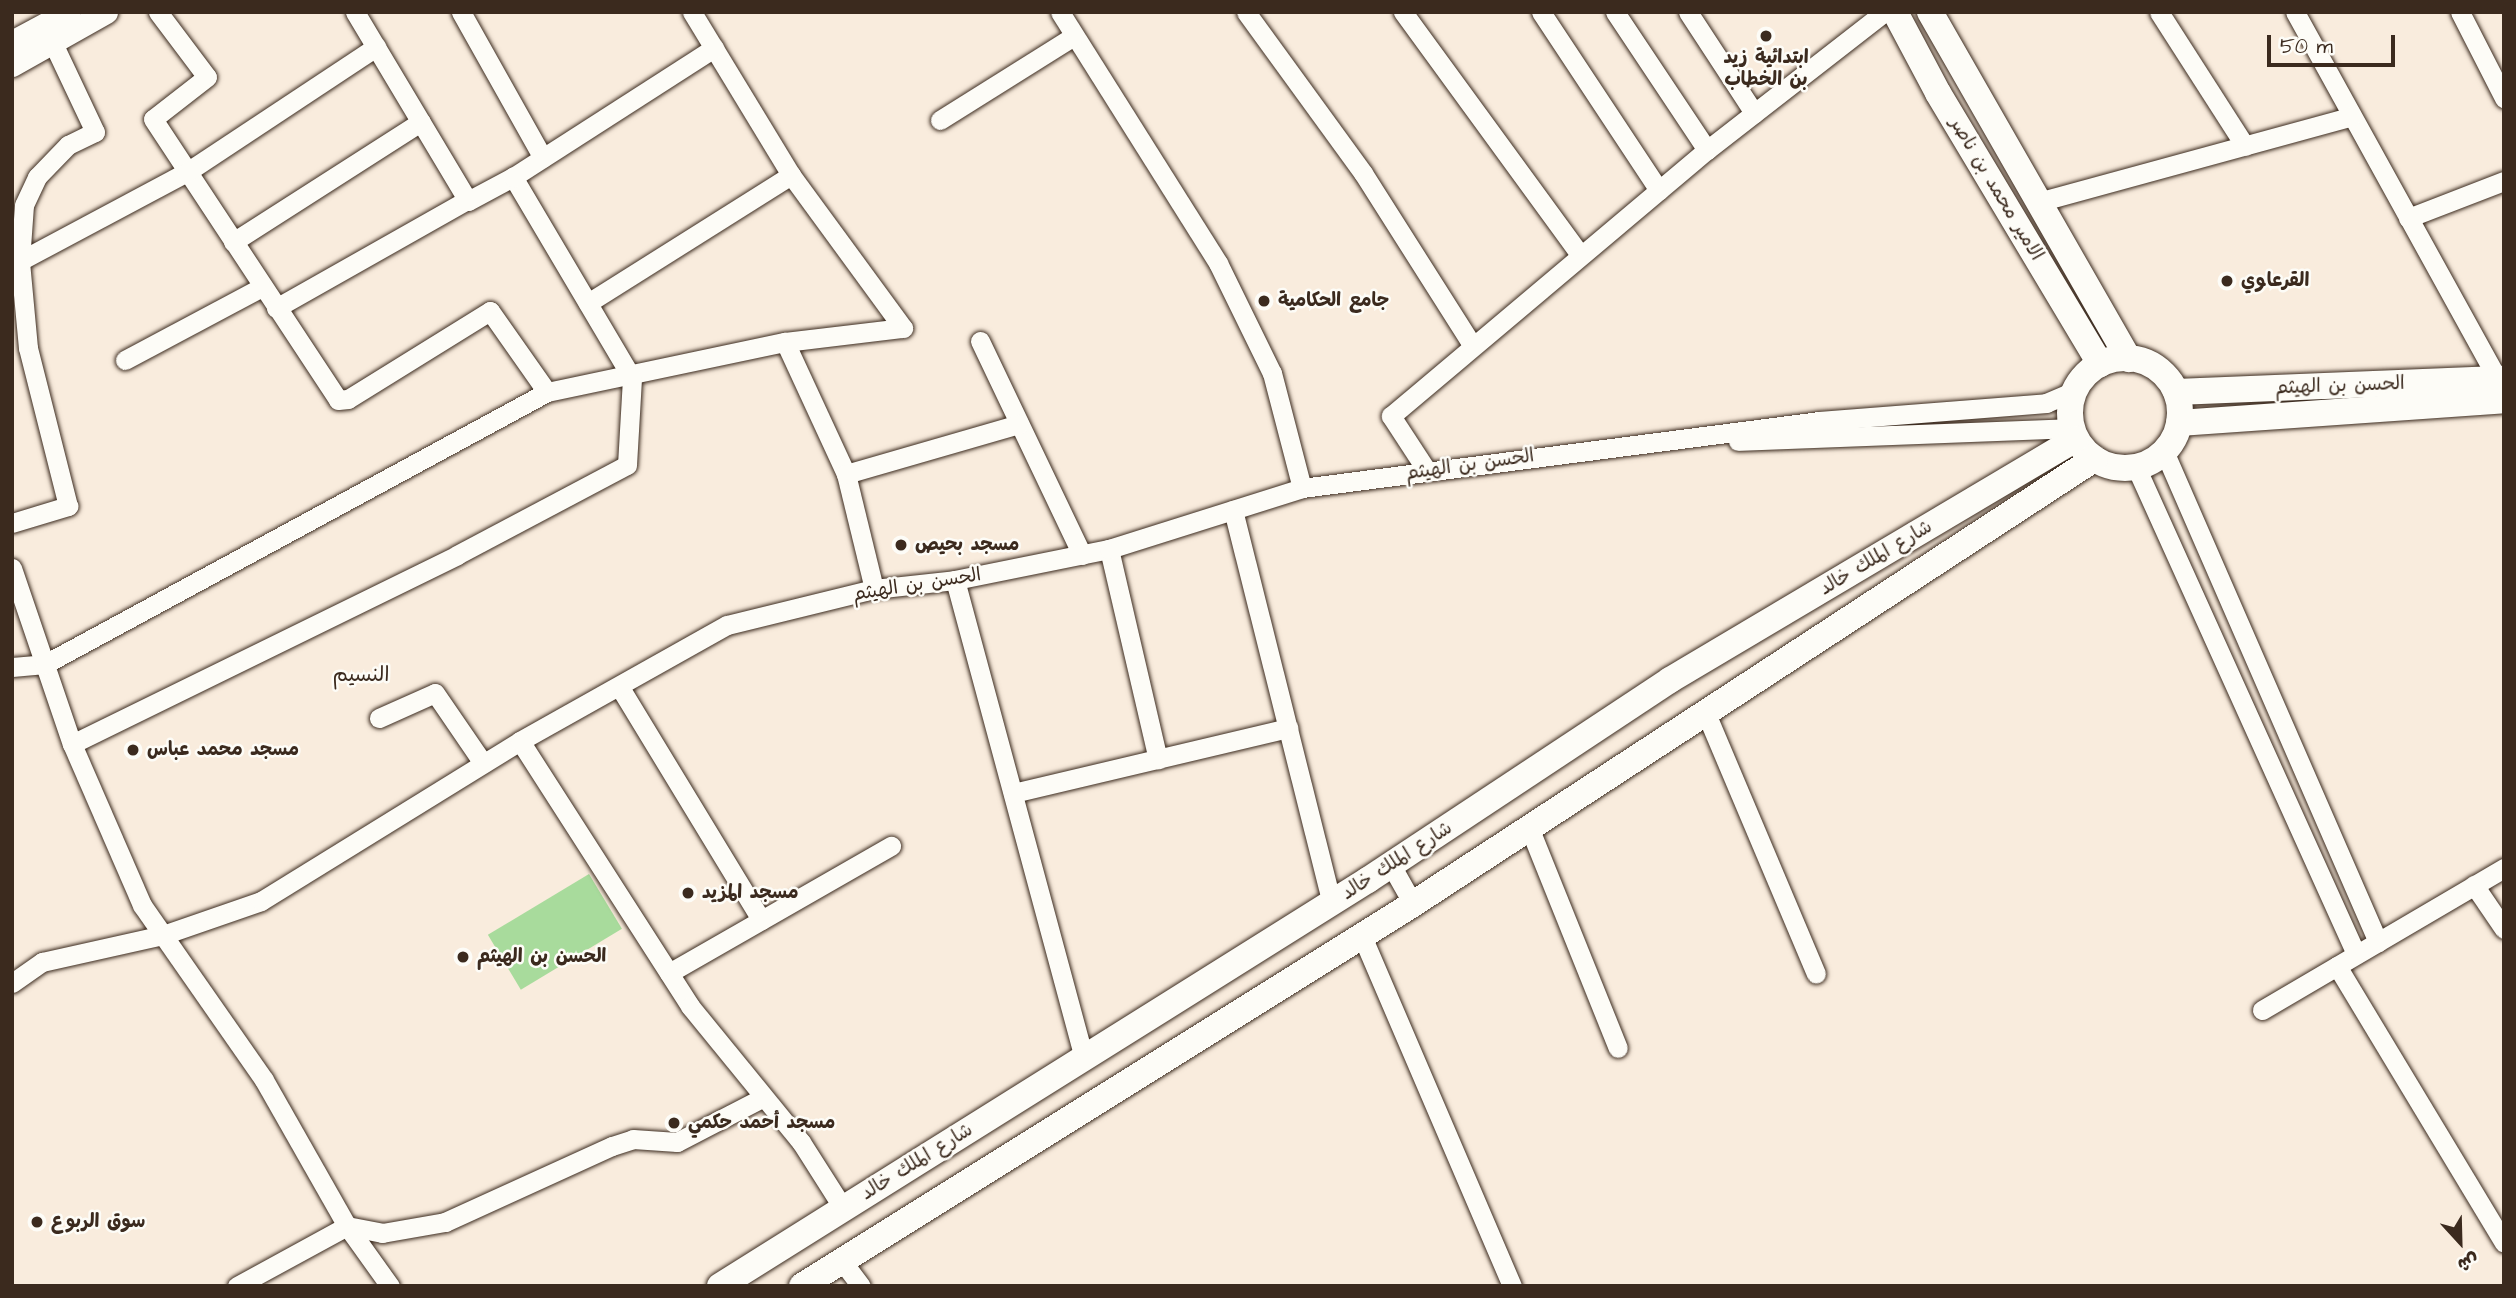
<!DOCTYPE html>
<html>
<head>
<meta charset="utf-8">
<style>
	body { margin:0 }
	#map { position:relative; width:2516px; height:1298px; overflow:hidden; background:#f9ecdd; font-family:"Architects Daughter","Playpen Sans Arabic",sans-serif }
	div>[style] { position:absolute }
	.green>* { inset:0; background:#a8db9c; transform-origin:0 0 }
	.roads { filter:drop-shadow(0 0 2px #3b2a1e) drop-shadow(0 0 2px #3b2a1e) }
	.minor>* { height:19px; margin:-9.5px; padding:0 9.5px; transform-origin:9.5px; border-radius:9.5px; background:#fdfcf7 }
	.tertiary>* { height:23px; margin:-11.5px; padding:0 11.5px; transform-origin:11.5px; border-radius:11.5px; background:#fdfcf7 }
	.secondary>* { height:26px; margin:-13px; padding:0 13px; transform-origin:13px; border-radius:13px; background:#fdfcf7 }
	.secondary>.ring { margin:-13px; padding:0; box-sizing:content-box; background:none; border:26px solid #fdfcf7; border-radius:50% }
	.dots>* { width:19px; height:19px; translate:-50% -50%; box-sizing:border-box; border:4px solid #fdfcf7; border-radius:50% }
	span { translate:-50% -50%; white-space:nowrap; text-align:center; line-height:1.15; -webkit-text-stroke:5px #fdfcf7; paint-order:stroke }
	.poi-label { font-size:19px; color:#3b2a1e; font-weight:700 }
	.left { translate:0 -50%; text-align:left }
	.street-label { font-size:19px; color:#3b2a1e }
	.neighbourhood-label { font-size:21px; color:#3b2a1e }
	.frame { position:absolute; inset:0; border:14px solid #3b2a1e; pointer-events:none }
	.north { position:absolute; left:2425px; top:1207px; width:70px; height:70px; -webkit-text-stroke:5px #fdfcf7; paint-order:stroke; rotate:158deg; font-size:19px; font-weight:700; line-height:28px; text-align:center; color:#3b2a1e }
	.north::after { content:''; display:block; margin:auto; width:24px; height:32px; background:#3b2a1e; clip-path:polygon(50% 0,100% 100%,50% 72%,0 100%) }
	.scale { position:absolute; left:2267px; top:35px; width:128px; height:32px; box-sizing:border-box; border:4px solid #3b2a1e; border-top:0; padding-left:9px; font-size:21px; line-height:24px; white-space:nowrap; color:#3b2a1e; -webkit-text-stroke:5px #fdfcf7; paint-order:stroke }
</style>
</head>
<body>
<div id="map">
	<div class="green">
		<div style="left:589px;top:874px;width:64px;height:118px;rotate:59deg"></div>
	</div>
	<div class="roads">
		<div class="minor">
			<div style="left:158px;top:12px;width:81px;rotate:53deg"></div>
			<div style="left:207px;top:77px;width:68px;rotate:142.1deg"></div>
			<div style="left:153px;top:119px;width:336px;rotate:56.6deg"></div>
			<div style="left:338px;top:400px;width:10px;rotate:-6deg"></div>
			<div style="left:348px;top:399px;width:167px;rotate:-31.8deg"></div>
			<div style="left:490px;top:311px;width:99px;rotate:54.9deg"></div>
			<div style="left:355px;top:12px;width:220px;rotate:59.1deg"></div>
			<div style="left:468px;top:201px;width:51px;rotate:-28.1deg"></div>
			<div style="left:461px;top:12px;width:167px;rotate:60.7deg"></div>
			<div style="left:1060px;top:12px;width:297px;rotate:57.8deg"></div>
			<div style="left:1218px;top:263px;width:123px;rotate:63.9deg"></div>
			<div style="left:1272px;top:373px;width:119px;rotate:75.4deg"></div>
			<div style="left:1246px;top:12px;width:199px;rotate:54deg"></div>
			<div style="left:1363px;top:173px;width:204px;rotate:57.6deg"></div>
			<div style="left:1403px;top:12px;width:301px;rotate:53.9deg"></div>
			<div style="left:1541px;top:12px;width:214px;rotate:56.5deg"></div>
			<div style="left:1615px;top:12px;width:166px;rotate:56.3deg"></div>
			<div style="left:1688px;top:12px;width:121px;rotate:56.8deg"></div>
			<div style="left:2159px;top:12px;width:159px;rotate:57.3deg"></div>
			<div style="left:2295px;top:12px;width:419px;rotate:61.1deg"></div>
			<div style="left:2460px;top:12px;width:97px;rotate:62.9deg"></div>
			<div style="left:940px;top:120px;width:158px;rotate:-32.1deg"></div>
			<div style="left:2042px;top:201px;width:321px;rotate:-15.3deg"></div>
			<div style="left:2408px;top:218px;width:103px;rotate:-21.1deg"></div>
			<div style="left:233px;top:242px;width:223px;rotate:-32.6deg"></div>
			<div style="left:20px;top:261px;width:189px;rotate:-28.1deg"></div>
			<div style="left:187px;top:172px;width:227px;rotate:-33.5deg"></div>
			<div style="left:588px;top:303px;width:240px;rotate:-32.2deg"></div>
			<div style="left:276px;top:308px;width:219px;rotate:-29.5deg"></div>
			<div style="left:980px;top:341px;width:237px;rotate:64.5deg"></div>
			<div style="left:785px;top:342px;width:145px;rotate:65.2deg"></div>
			<div style="left:846px;top:474px;width:118px;rotate:76.3deg"></div>
			<div style="left:125px;top:360px;width:155px;rotate:-28.1deg"></div>
			<div style="left:1738px;top:441px;width:334px;rotate:-2.2deg"></div>
			<div style="left:2164px;top:451px;width:536px;rotate:66.45deg"></div>
			<div style="left:2136px;top:467px;width:534px;rotate:65.69deg"></div>
			<div style="left:1427px;top:471px;width:66px;rotate:-123.2deg"></div>
			<div style="left:1391px;top:416px;width:413px;rotate:-40.1deg"></div>
			<div style="left:1707px;top:150px;width:224px;rotate:-37.9deg"></div>
			<div style="left:846px;top:474px;width:180px;rotate:-16.1deg"></div>
			<div style="left:1233px;top:510px;width:405px;rotate:75.9deg"></div>
			<div style="left:12px;top:523px;width:59px;rotate:-16.9deg"></div>
			<div style="left:68px;top:506px;width:163px;rotate:-104.2deg"></div>
			<div style="left:28px;top:348px;width:87px;rotate:-95.3deg"></div>
			<div style="left:20px;top:261px;width:56px;rotate:-85.9deg"></div>
			<div style="left:24px;top:205px;width:31px;rotate:-65deg"></div>
			<div style="left:37px;top:177px;width:45px;rotate:-45.9deg"></div>
			<div style="left:68px;top:145px;width:30px;rotate:-26deg"></div>
			<div style="left:95px;top:132px;width:98px;rotate:-115.3deg"></div>
			<div style="left:1109px;top:549px;width:216px;rotate:76.9deg"></div>
			<div style="left:12px;top:568px;width:186px;rotate:71.2deg"></div>
			<div style="left:72px;top:744px;width:176px;rotate:66.5deg"></div>
			<div style="left:142px;top:905px;width:213px;rotate:55.1deg"></div>
			<div style="left:264px;top:1080px;width:168px;rotate:60.4deg"></div>
			<div style="left:347px;top:1226px;width:74px;rotate:54.4deg"></div>
			<div style="left:955px;top:580px;width:494px;rotate:74.9deg"></div>
			<div style="left:12px;top:667px;width:33px;rotate:-5deg"></div>
			<div style="left:45px;top:664px;width:571px;rotate:-28.45deg"></div>
			<div style="left:547px;top:392px;width:243px;rotate:-11.9deg"></div>
			<div style="left:785px;top:342px;width:119px;rotate:-6.8deg"></div>
			<div style="left:903px;top:328px;width:190px;rotate:-126.2deg"></div>
			<div style="left:791px;top:175px;width:191px;rotate:-121.3deg"></div>
			<div style="left:619px;top:686px;width:274px;rotate:58.7deg"></div>
			<div style="left:1705px;top:711px;width:285px;rotate:67.1deg"></div>
			<div style="left:379px;top:718px;width:61px;rotate:-24.1deg"></div>
			<div style="left:435px;top:693px;width:85px;rotate:55.6deg"></div>
			<div style="left:520px;top:741px;width:315px;rotate:57.3deg"></div>
			<div style="left:690px;top:1006px;width:176px;rotate:50.8deg"></div>
			<div style="left:801px;top:1142px;width:78px;rotate:57.5deg"></div>
			<div style="left:72px;top:744px;width:429px;rotate:-26.1deg"></div>
			<div style="left:457px;top:555px;width:192px;rotate:-27.9deg"></div>
			<div style="left:627px;top:465px;width:87px;rotate:-86.7deg"></div>
			<div style="left:632px;top:378px;width:234px;rotate:-120.6deg"></div>
			<div style="left:513px;top:177px;width:239px;rotate:-32.7deg"></div>
			<div style="left:1013px;top:793px;width:283px;rotate:-13.3deg"></div>
			<div style="left:1529px;top:827px;width:238px;rotate:68.1deg"></div>
			<div style="left:1391px;top:865px;width:45px;rotate:60.6deg"></div>
			<div style="left:2474px;top:885px;width:53px;rotate:55.7deg"></div>
			<div style="left:1362px;top:936px;width:381px;rotate:66.8deg"></div>
			<div style="left:2337px;top:966px;width:323px;rotate:58.9deg"></div>
			<div style="left:669px;top:973px;width:256px;rotate:-29.8deg"></div>
			<div style="left:12px;top:983px;width:37px;rotate:-35deg"></div>
			<div style="left:42px;top:962px;width:124px;rotate:-12.6deg"></div>
			<div style="left:163px;top:935px;width:104px;rotate:-19.1deg"></div>
			<div style="left:261px;top:901px;width:304px;rotate:-31.7deg"></div>
			<div style="left:520px;top:741px;width:237px;rotate:-29.3deg"></div>
			<div style="left:727px;top:625px;width:151px;rotate:-13.8deg"></div>
			<div style="left:874px;top:589px;width:81px;rotate:-6.3deg"></div>
			<div style="left:955px;top:580px;width:157px;rotate:-11.4deg"></div>
			<div style="left:1109px;top:549px;width:202px;rotate:-17.5deg"></div>
			<div style="left:1302px;top:488px;width:521px;rotate:-7.38deg"></div>
			<div style="left:1819px;top:421px;width:228px;rotate:-4.5deg"></div>
			<div style="left:2046px;top:403px;width:30px;rotate:-23deg"></div>
			<div style="left:2262px;top:1010px;width:281px;rotate:-30.4deg"></div>
			<div style="left:842px;top:1261px;width:31px;rotate:53deg"></div>
			<div style="left:237px;top:1286px;width:125px;rotate:-28.6deg"></div>
			<div style="left:347px;top:1226px;width:36px;rotate:11deg"></div>
			<div style="left:382px;top:1233px;width:64px;rotate:-9.9deg"></div>
			<div style="left:445px;top:1222px;width:183px;rotate:-24.5deg"></div>
			<div style="left:612px;top:1146px;width:22px;rotate:-18deg"></div>
			<div style="left:633px;top:1139px;width:44px;rotate:3.9deg"></div>
			<div style="left:677px;top:1142px;width:96px;rotate:-27.4deg"></div>
		</div>
		<div class="tertiary">
			<div style="left:12px;top:42px;width:64px;rotate:-28.2deg"></div>
			<div style="left:12px;top:65px;width:108px;rotate:-29.4deg"></div>
		</div>
		<div class="secondary">
			<div style="left:1895px;top:12px;width:92px;rotate:62deg"></div>
			<div style="left:1938px;top:93px;width:316px;rotate:59.1deg"></div>
			<div style="left:1930px;top:12px;width:400px;rotate:60.2deg"></div>
			<div class="ring" style="left:2070px;top:358px;width:84px;height:84px"></div>
			<div style="left:2176px;top:392px;width:328px;rotate:-2.3deg"></div>
			<div style="left:2179px;top:423px;width:326px;rotate:-4deg"></div>
			<div style="left:720px;top:1286px;width:765px;rotate:-32.07deg"></div>
			<div style="left:1368px;top:880px;width:362px;rotate:-33.5deg"></div>
			<div style="left:1670px;top:680px;width:472px;rotate:-30.7deg"></div>
			<div style="left:802px;top:1286px;width:721px;rotate:-32.01deg"></div>
			<div style="left:1413px;top:904px;width:814px;rotate:-33.16deg"></div>
		</div>
	</div>
	<div class="dots">
		<div style="left:1766px;top:36px;background:#3b2a1e"></div>
		<div style="left:2227px;top:281px;background:#3b2a1e"></div>
		<div style="left:1264px;top:301px;background:#3b2a1e"></div>
		<div style="left:901px;top:545px;background:#3b2a1e"></div>
		<div style="left:133px;top:750px;background:#3b2a1e"></div>
		<div style="left:688px;top:893px;background:#3b2a1e"></div>
		<div style="left:463px;top:957px;background:#3b2a1e"></div>
		<div style="left:674px;top:1123px;background:#3b2a1e"></div>
		<div style="left:37px;top:1222px;background:#3b2a1e"></div>
	</div>
	<div class="poi-label">
		<span style="left:1766px;top:69px">ابتدائية زيد<br>بن الخطاب</span>
		<span class="left" style="left:2241px;top:281px">القرعاوي</span>
		<span class="left" style="left:1278px;top:301px">جامع الحكامية</span>
		<span class="left" style="left:915px;top:545px">مسجد بحيص</span>
		<span class="left" style="left:147px;top:750px">مسجد محمد عباس</span>
		<span class="left" style="left:702px;top:893px">مسجد المزيد</span>
		<span class="left" style="left:477px;top:957px">الحسن بن الهيثم</span>
		<span class="left" style="left:688px;top:1123px">مسجد أحمد حكمي</span>
		<span class="left" style="left:51px;top:1222px">سوق الربوع</span>
	</div>
	<div class="street-label">
		<span style="left:1996px;top:189px;rotate:59deg">الامير محمد بن ناصر</span>
		<span style="left:2340px;top:386px;rotate:-2deg">الحسن بن الهيثم</span>
		<span style="left:1470px;top:465px;rotate:-8deg">الحسن بن الهيثم</span>
		<span style="left:1876px;top:558px;rotate:-31deg">شارع الملك خالد</span>
		<span style="left:917px;top:585px;rotate:-9deg">الحسن بن الهيثم</span>
		<span style="left:1397px;top:861px;rotate:-33deg">شارع الملك خالد</span>
		<span style="left:917px;top:1162px;rotate:-32deg">شارع الملك خالد</span>
	</div>
	<div class="neighbourhood-label">
		<span style="left:361px;top:675px">النسيم</span>
	</div>
	<div class="frame"></div>
	<div class="north">ش</div>
	<div class="scale">50 m</div>
</div>
</body>
</html>
